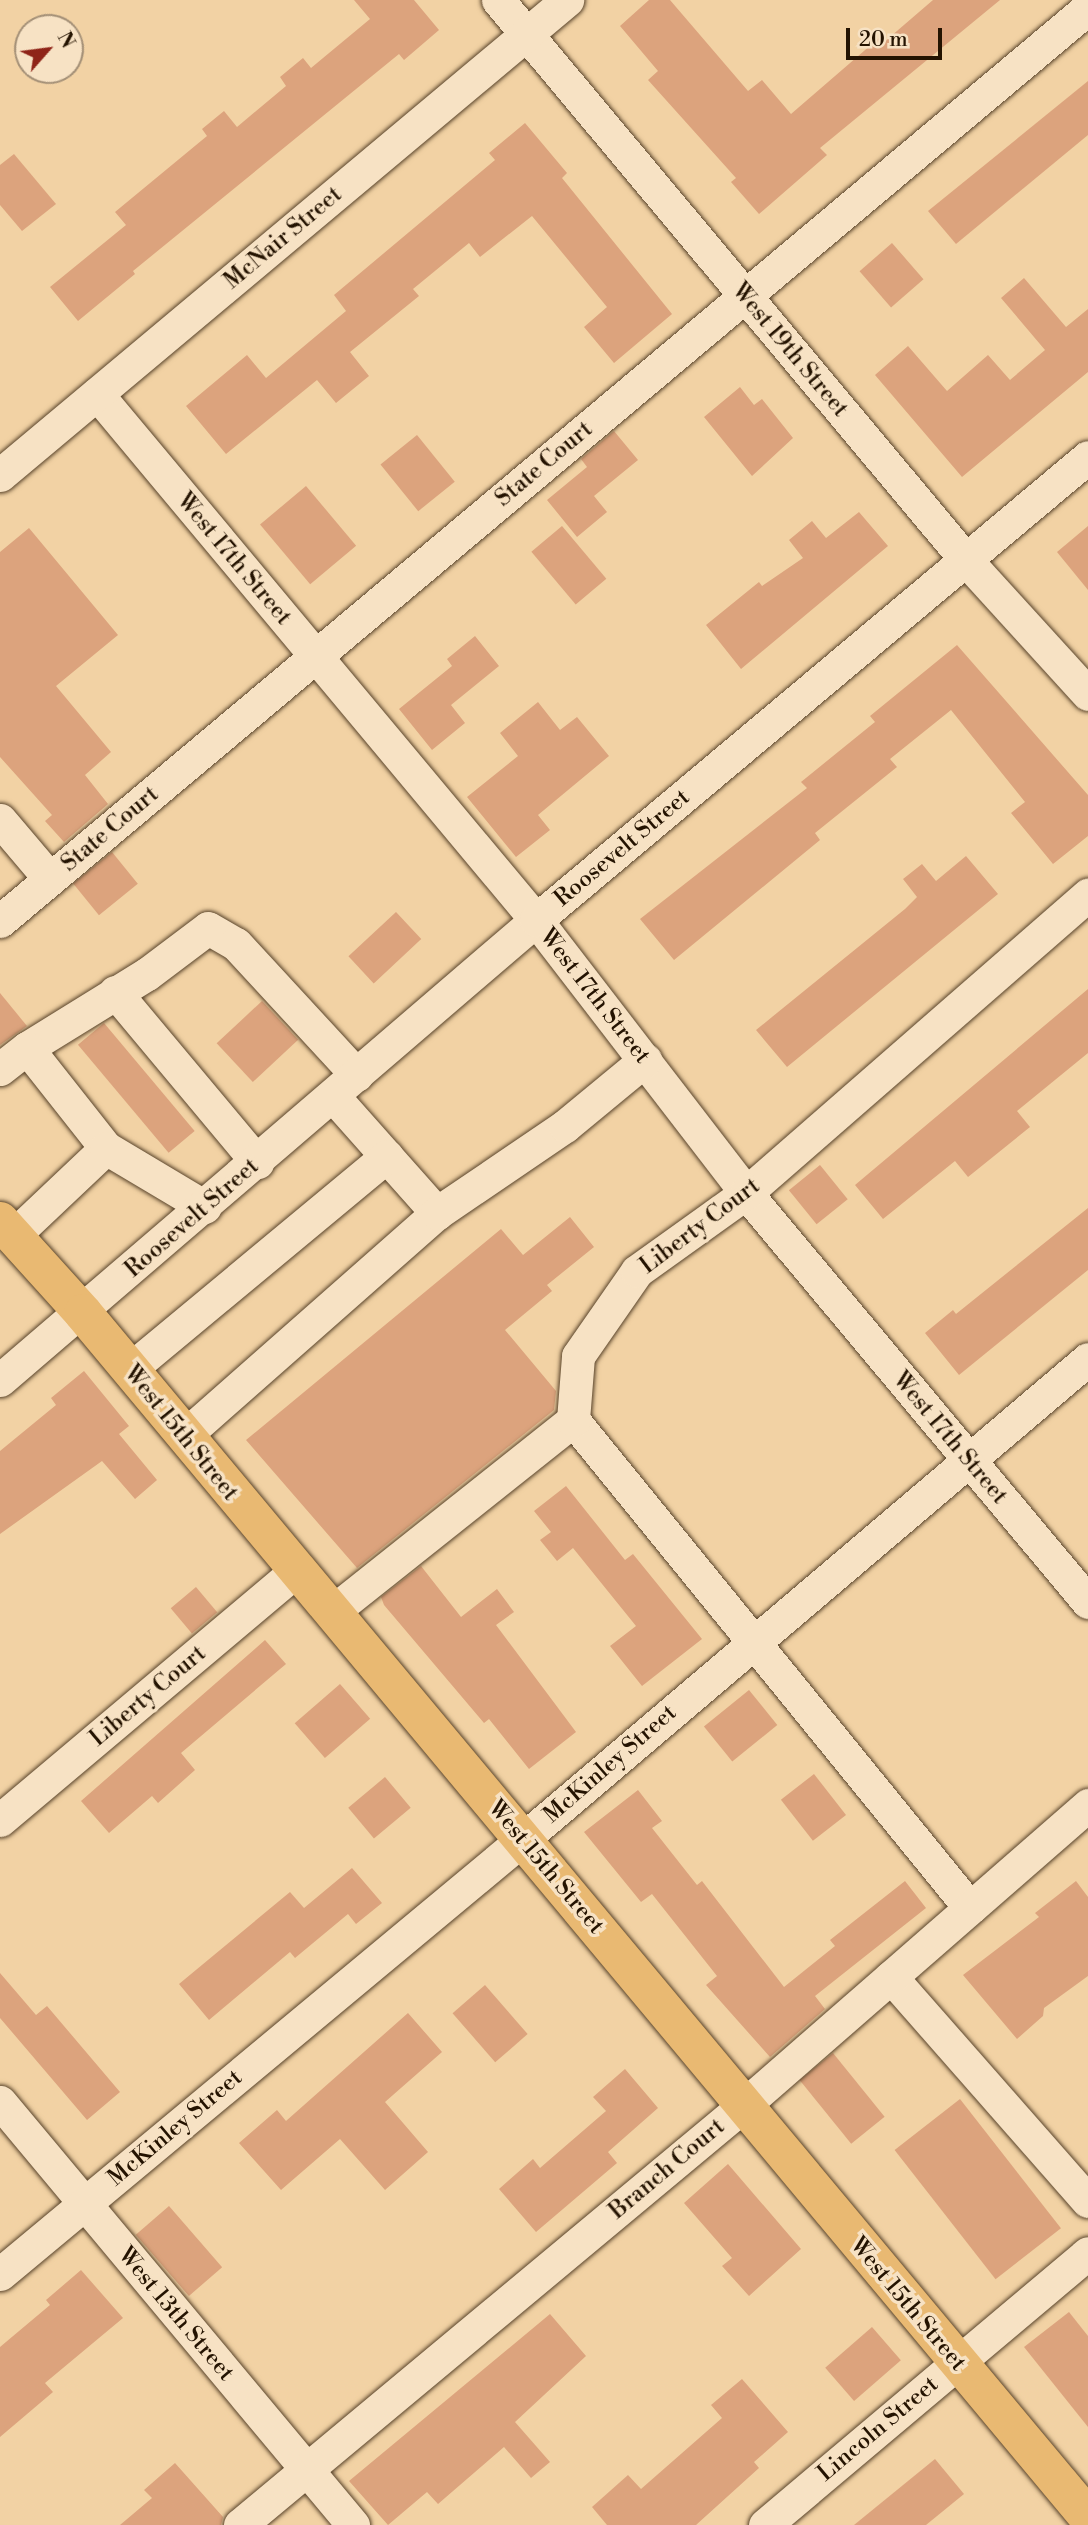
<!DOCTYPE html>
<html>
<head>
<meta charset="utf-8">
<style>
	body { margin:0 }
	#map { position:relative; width:1088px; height:2525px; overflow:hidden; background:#f2d2a4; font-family:"Libre Bodoni",serif }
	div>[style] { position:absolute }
	.building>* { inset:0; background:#dca37d; transform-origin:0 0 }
	.roads { filter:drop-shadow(0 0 2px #58432a) drop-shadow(0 0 2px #58432a) }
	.minor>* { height:33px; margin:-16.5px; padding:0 16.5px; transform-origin:16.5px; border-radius:16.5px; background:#f7e2c4 }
	.major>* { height:38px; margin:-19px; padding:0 19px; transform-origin:19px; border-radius:19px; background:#e9b972 }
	span { translate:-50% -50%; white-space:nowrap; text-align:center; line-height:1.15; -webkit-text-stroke:7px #f7e2c4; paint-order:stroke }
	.street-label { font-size:23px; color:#241301 }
	.north { position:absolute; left:14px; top:14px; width:70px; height:70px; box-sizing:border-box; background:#f7e2c4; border:2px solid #a38f76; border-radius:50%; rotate:62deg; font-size:19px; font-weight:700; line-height:28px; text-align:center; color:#241301 }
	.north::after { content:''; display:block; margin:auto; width:24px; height:32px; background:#8f2418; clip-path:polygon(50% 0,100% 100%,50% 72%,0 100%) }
	.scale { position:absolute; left:846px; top:28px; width:96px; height:32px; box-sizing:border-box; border:4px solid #241301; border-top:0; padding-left:9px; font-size:21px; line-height:24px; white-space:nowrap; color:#241301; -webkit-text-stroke:5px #f7e2c4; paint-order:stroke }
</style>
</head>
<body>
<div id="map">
	<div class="building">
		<div style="clip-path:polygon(354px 0,414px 0,439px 30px,404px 60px,399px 54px,133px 271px,135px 274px,78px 321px,50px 287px,126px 225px,115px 212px,207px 136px,202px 129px,224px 111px,237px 127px,286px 86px,280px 77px,303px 58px,311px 68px,370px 19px)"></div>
		<div style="clip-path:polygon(649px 0,670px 0,748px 91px,762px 80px,791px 114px,879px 38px,883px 43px,933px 0,1000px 0,820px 148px,827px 155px,759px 214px,731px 182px,736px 178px,648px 80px,658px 71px,620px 26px)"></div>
		<div style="clip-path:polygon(1088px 81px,1088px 135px,956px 244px,928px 211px)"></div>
		<div style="clip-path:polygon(525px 123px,567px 173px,562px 178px,672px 314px,614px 363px,584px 327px,607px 307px,532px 216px,480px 257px,469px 243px,413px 289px,419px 296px,350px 352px,369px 376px,336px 403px,317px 380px,226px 454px,186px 406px,247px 355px,266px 378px,346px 311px,334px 295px,495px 160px,489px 153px)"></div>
		<div style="clip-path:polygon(14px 154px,56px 204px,22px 231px,0 205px,0 165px)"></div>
		<div style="left:892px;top:243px;width:48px;height:43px;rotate:49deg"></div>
		<div style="clip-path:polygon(1024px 278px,1066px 327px,1088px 309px,1088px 372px,962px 477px,875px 375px,908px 346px,947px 391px,988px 355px,1010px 380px,1045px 350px,1001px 298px)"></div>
		<div style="clip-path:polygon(740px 387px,754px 405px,762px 399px,793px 438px,752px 476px,704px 417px)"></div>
		<div style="clip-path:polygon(614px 431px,638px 460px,594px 496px,607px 512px,577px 537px,547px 500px,587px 467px,581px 459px)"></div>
		<div style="left:417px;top:435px;width:60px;height:47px;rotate:51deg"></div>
		<div style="left:306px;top:486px;width:78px;height:60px;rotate:50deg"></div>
		<div style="clip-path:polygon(859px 512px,888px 546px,741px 669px,706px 625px,759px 582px,762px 586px,803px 558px,789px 540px,812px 521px,826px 538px)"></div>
		<div style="left:562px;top:526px;width:69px;height:40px;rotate:50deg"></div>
		<div style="clip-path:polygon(1088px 526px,1088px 590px,1057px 552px)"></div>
		<div style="clip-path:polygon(29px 528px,118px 635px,56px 686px,111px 752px,85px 775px,108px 804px,64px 842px,45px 821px,52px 815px,0 757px,0 552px)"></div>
		<div style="clip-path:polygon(475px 636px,499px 666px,451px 705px,465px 723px,432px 750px,399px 709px,452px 666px,447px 659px)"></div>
		<div style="clip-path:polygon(957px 645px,1088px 795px,1088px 836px,1053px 864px,1011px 813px,1025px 802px,951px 710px,890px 759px,897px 767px,815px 833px,820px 840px,674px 960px,640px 919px,807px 788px,801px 782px,875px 722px,870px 716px)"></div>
		<div style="clip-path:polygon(538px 702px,560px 730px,577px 717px,609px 756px,538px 815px,550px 830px,516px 857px,467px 797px,518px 756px,500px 733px)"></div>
		<div style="left:112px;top:852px;width:41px;height:50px;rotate:51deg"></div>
		<div style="clip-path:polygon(966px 856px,998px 894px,787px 1067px,756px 1030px,905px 909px,917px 897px,903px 879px,922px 864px,936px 881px)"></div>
		<div style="left:396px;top:912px;width:37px;height:65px;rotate:47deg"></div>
		<div style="clip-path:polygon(1088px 989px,1088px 1053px,1017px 1111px,1030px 1127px,968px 1177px,955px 1161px,883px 1219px,855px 1185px)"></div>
		<div style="clip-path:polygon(0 993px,27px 1026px,0 1045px)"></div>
		<div style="left:262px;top:1001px;width:53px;height:62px;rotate:47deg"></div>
		<div style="left:104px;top:1023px;width:141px;height:34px;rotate:50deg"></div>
		<div style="left:820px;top:1165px;width:44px;height:40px;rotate:51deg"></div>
		<div style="clip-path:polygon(1088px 1208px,1088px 1270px,959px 1375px,925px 1333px,953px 1310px,956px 1314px)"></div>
		<div style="clip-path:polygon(570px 1217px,594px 1247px,547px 1285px,552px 1291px,505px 1330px,556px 1391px,554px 1410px,357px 1568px,246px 1440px,501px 1229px,523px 1255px)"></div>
		<div style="clip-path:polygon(84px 1371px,129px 1426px,119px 1434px,157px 1480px,135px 1499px,102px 1461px,0 1534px,0 1451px,56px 1405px,51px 1398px)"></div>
		<div style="clip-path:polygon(566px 1486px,625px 1560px,633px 1554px,702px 1639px,642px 1686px,610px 1646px,636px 1626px,573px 1548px,557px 1561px,540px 1540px,551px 1532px,534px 1511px)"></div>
		<div style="clip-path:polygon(421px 1566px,461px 1617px,497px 1589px,514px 1612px,496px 1625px,576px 1732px,529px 1769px,489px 1719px,484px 1723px,384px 1605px,381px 1597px)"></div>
		<div style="left:196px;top:1587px;width:33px;height:33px;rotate:50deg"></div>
		<div style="clip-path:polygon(265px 1640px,286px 1664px,181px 1753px,195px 1770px,158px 1803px,152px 1796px,109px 1833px,81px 1801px)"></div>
		<div style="left:340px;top:1684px;width:46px;height:60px;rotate:49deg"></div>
		<div style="left:749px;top:1690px;width:45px;height:58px;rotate:51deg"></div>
		<div style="left:814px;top:1774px;width:52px;height:42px;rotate:52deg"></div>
		<div style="left:385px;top:1777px;width:40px;height:48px;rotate:50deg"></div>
		<div style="clip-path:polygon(638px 1790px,662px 1821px,652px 1828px,697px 1885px,702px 1881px,784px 1987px,835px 1946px,830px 1940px,905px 1881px,926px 1908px,815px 1996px,825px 2009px,770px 2057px,706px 1985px,717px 1976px,652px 1894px,641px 1902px,584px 1832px)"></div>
		<div style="clip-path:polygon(352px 1868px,382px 1903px,356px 1924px,348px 1914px,295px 1958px,290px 1952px,209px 2020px,179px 1984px,290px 1892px,304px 1908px)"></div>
		<div style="clip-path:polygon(1076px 1881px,1088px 1897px,1088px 1976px,1044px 2008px,1043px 2016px,1017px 2039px,963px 1975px,1039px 1917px,1035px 1913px)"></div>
		<div style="clip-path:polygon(0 1973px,36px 2015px,47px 2006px,120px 2092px,87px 2120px,0 2018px)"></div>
		<div style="left:485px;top:1985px;width:65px;height:43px;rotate:49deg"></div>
		<div style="clip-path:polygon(408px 2013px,442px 2052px,385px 2102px,428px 2152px,385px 2190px,340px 2139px,281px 2190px,239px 2143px,277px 2110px,286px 2121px)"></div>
		<div style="left:833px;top:2053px;width:82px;height:43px;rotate:51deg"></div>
		<div style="clip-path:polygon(625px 2069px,658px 2108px,608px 2152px,617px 2163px,536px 2232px,499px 2189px,533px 2159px,540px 2168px,606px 2111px,593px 2097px)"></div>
		<div style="left:960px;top:2099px;width:164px;height:83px;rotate:52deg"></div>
		<div style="clip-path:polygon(728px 2164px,801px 2249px,749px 2296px,722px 2266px,732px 2258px,684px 2203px)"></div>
		<div style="left:169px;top:2206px;width:81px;height:44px;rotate:49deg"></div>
		<div style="clip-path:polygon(81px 2270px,123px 2318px,45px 2383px,53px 2392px,0 2437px,0 2347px,50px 2305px,46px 2300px)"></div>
		<div style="clip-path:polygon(1069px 2312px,1088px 2336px,1088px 2427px,1024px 2347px)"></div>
		<div style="clip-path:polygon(550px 2314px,586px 2356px,515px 2422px,550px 2462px,531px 2478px,504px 2447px,438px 2504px,427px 2492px,388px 2525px,349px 2481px)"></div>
		<div style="left:872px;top:2327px;width:44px;height:62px;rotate:49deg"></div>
		<div style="clip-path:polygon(742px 2379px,788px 2432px,754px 2462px,759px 2468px,696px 2525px,607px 2525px,592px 2507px,628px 2475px,641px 2489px,722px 2418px,711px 2405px)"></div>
		<div style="clip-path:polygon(935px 2459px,964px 2494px,926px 2525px,854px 2525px)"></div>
		<div style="clip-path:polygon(175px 2463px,223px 2517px,221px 2525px,120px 2525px,152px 2498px,144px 2490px)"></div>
	</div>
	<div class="roads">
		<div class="minor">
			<div style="left:498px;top:0;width:730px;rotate:50.11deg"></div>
			<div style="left:966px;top:560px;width:181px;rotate:47.7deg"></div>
			<div style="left:97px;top:394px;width:685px;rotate:50.15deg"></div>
			<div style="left:536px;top:920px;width:344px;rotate:52.4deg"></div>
			<div style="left:746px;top:1193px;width:533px;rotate:50.1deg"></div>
			<div style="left:0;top:475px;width:740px;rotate:-39.95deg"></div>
			<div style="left:0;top:820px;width:77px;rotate:49.7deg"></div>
			<div style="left:0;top:921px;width:1420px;rotate:-40deg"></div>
			<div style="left:115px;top:992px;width:222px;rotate:50.1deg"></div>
			<div style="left:27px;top:1048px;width:141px;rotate:-31.7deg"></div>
			<div style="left:147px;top:974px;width:76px;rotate:-37deg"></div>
			<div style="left:208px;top:928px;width:32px;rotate:30deg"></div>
			<div style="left:236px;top:944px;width:178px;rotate:47.3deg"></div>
			<div style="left:0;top:1069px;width:34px;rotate:-38deg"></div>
			<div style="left:27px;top:1048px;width:127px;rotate:51.7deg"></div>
			<div style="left:106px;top:1148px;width:128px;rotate:136.6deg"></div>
			<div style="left:333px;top:1096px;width:157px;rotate:48.4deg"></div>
			<div style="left:106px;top:1148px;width:115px;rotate:30.8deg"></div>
			<div style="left:129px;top:1370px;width:335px;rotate:-39.7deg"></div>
			<div style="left:0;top:1380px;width:706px;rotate:-40.64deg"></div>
			<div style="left:536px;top:920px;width:720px;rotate:-39.99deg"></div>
			<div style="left:573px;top:1420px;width:629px;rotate:50.87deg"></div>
			<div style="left:184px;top:1436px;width:337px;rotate:-41.4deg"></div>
			<div style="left:437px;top:1213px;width:155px;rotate:-34.2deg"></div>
			<div style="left:565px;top:1126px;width:104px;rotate:-39.5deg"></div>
			<div style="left:332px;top:1612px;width:308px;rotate:-38.5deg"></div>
			<div style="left:573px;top:1420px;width:64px;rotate:-85.5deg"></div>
			<div style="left:578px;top:1356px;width:103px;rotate:-55.2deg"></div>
			<div style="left:637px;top:1271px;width:134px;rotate:-35.6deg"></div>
			<div style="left:746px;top:1193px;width:454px;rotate:-41.1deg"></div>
			<div style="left:0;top:1820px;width:385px;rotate:-40.1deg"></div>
			<div style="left:891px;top:1977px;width:298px;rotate:48.7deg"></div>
			<div style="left:0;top:2102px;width:551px;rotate:50.15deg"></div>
			<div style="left:0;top:2274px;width:680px;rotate:-39.75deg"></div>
			<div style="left:523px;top:1839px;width:741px;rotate:-40.35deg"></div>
			<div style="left:240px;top:2525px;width:655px;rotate:-39.79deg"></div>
			<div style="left:743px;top:2106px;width:458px;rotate:-41.1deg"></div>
			<div style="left:765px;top:2525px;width:422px;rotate:-40.1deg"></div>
		</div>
		<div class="major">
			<div style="left:0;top:1221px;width:124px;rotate:47.9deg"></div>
			<div style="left:83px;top:1313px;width:1568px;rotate:50.15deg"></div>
		</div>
	</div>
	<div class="street-label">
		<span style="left:283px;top:238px;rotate:-40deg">McNair Street</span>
		<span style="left:790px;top:350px;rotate:50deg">West 19th Street</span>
		<span style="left:544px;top:464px;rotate:-40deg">State Court</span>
		<span style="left:234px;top:559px;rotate:50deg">West 17th Street</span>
		<span style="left:110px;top:829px;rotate:-40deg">State Court</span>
		<span style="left:622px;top:848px;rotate:-40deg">Roosevelt Street</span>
		<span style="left:595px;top:996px;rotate:52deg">West 17th Street</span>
		<span style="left:192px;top:1218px;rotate:-41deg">Roosevelt Street</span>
		<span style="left:700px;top:1226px;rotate:-37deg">Liberty Court</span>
		<span style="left:181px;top:1433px;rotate:51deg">West 15th Street</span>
		<span style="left:950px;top:1438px;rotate:50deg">West 17th Street</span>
		<span style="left:148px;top:1696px;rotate:-40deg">Liberty Court</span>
		<span style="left:610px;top:1764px;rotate:-41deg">McKinley Street</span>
		<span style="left:546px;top:1867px;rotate:50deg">West 15th Street</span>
		<span style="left:175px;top:2128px;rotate:-40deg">McKinley Street</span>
		<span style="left:667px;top:2169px;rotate:-40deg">Branch Court</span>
		<span style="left:908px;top:2304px;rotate:50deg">West 15th Street</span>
		<span style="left:176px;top:2314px;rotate:50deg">West 13th Street</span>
		<span style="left:878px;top:2429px;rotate:-40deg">Lincoln Street</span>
	</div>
	<div class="north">N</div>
	<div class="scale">20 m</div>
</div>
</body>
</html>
